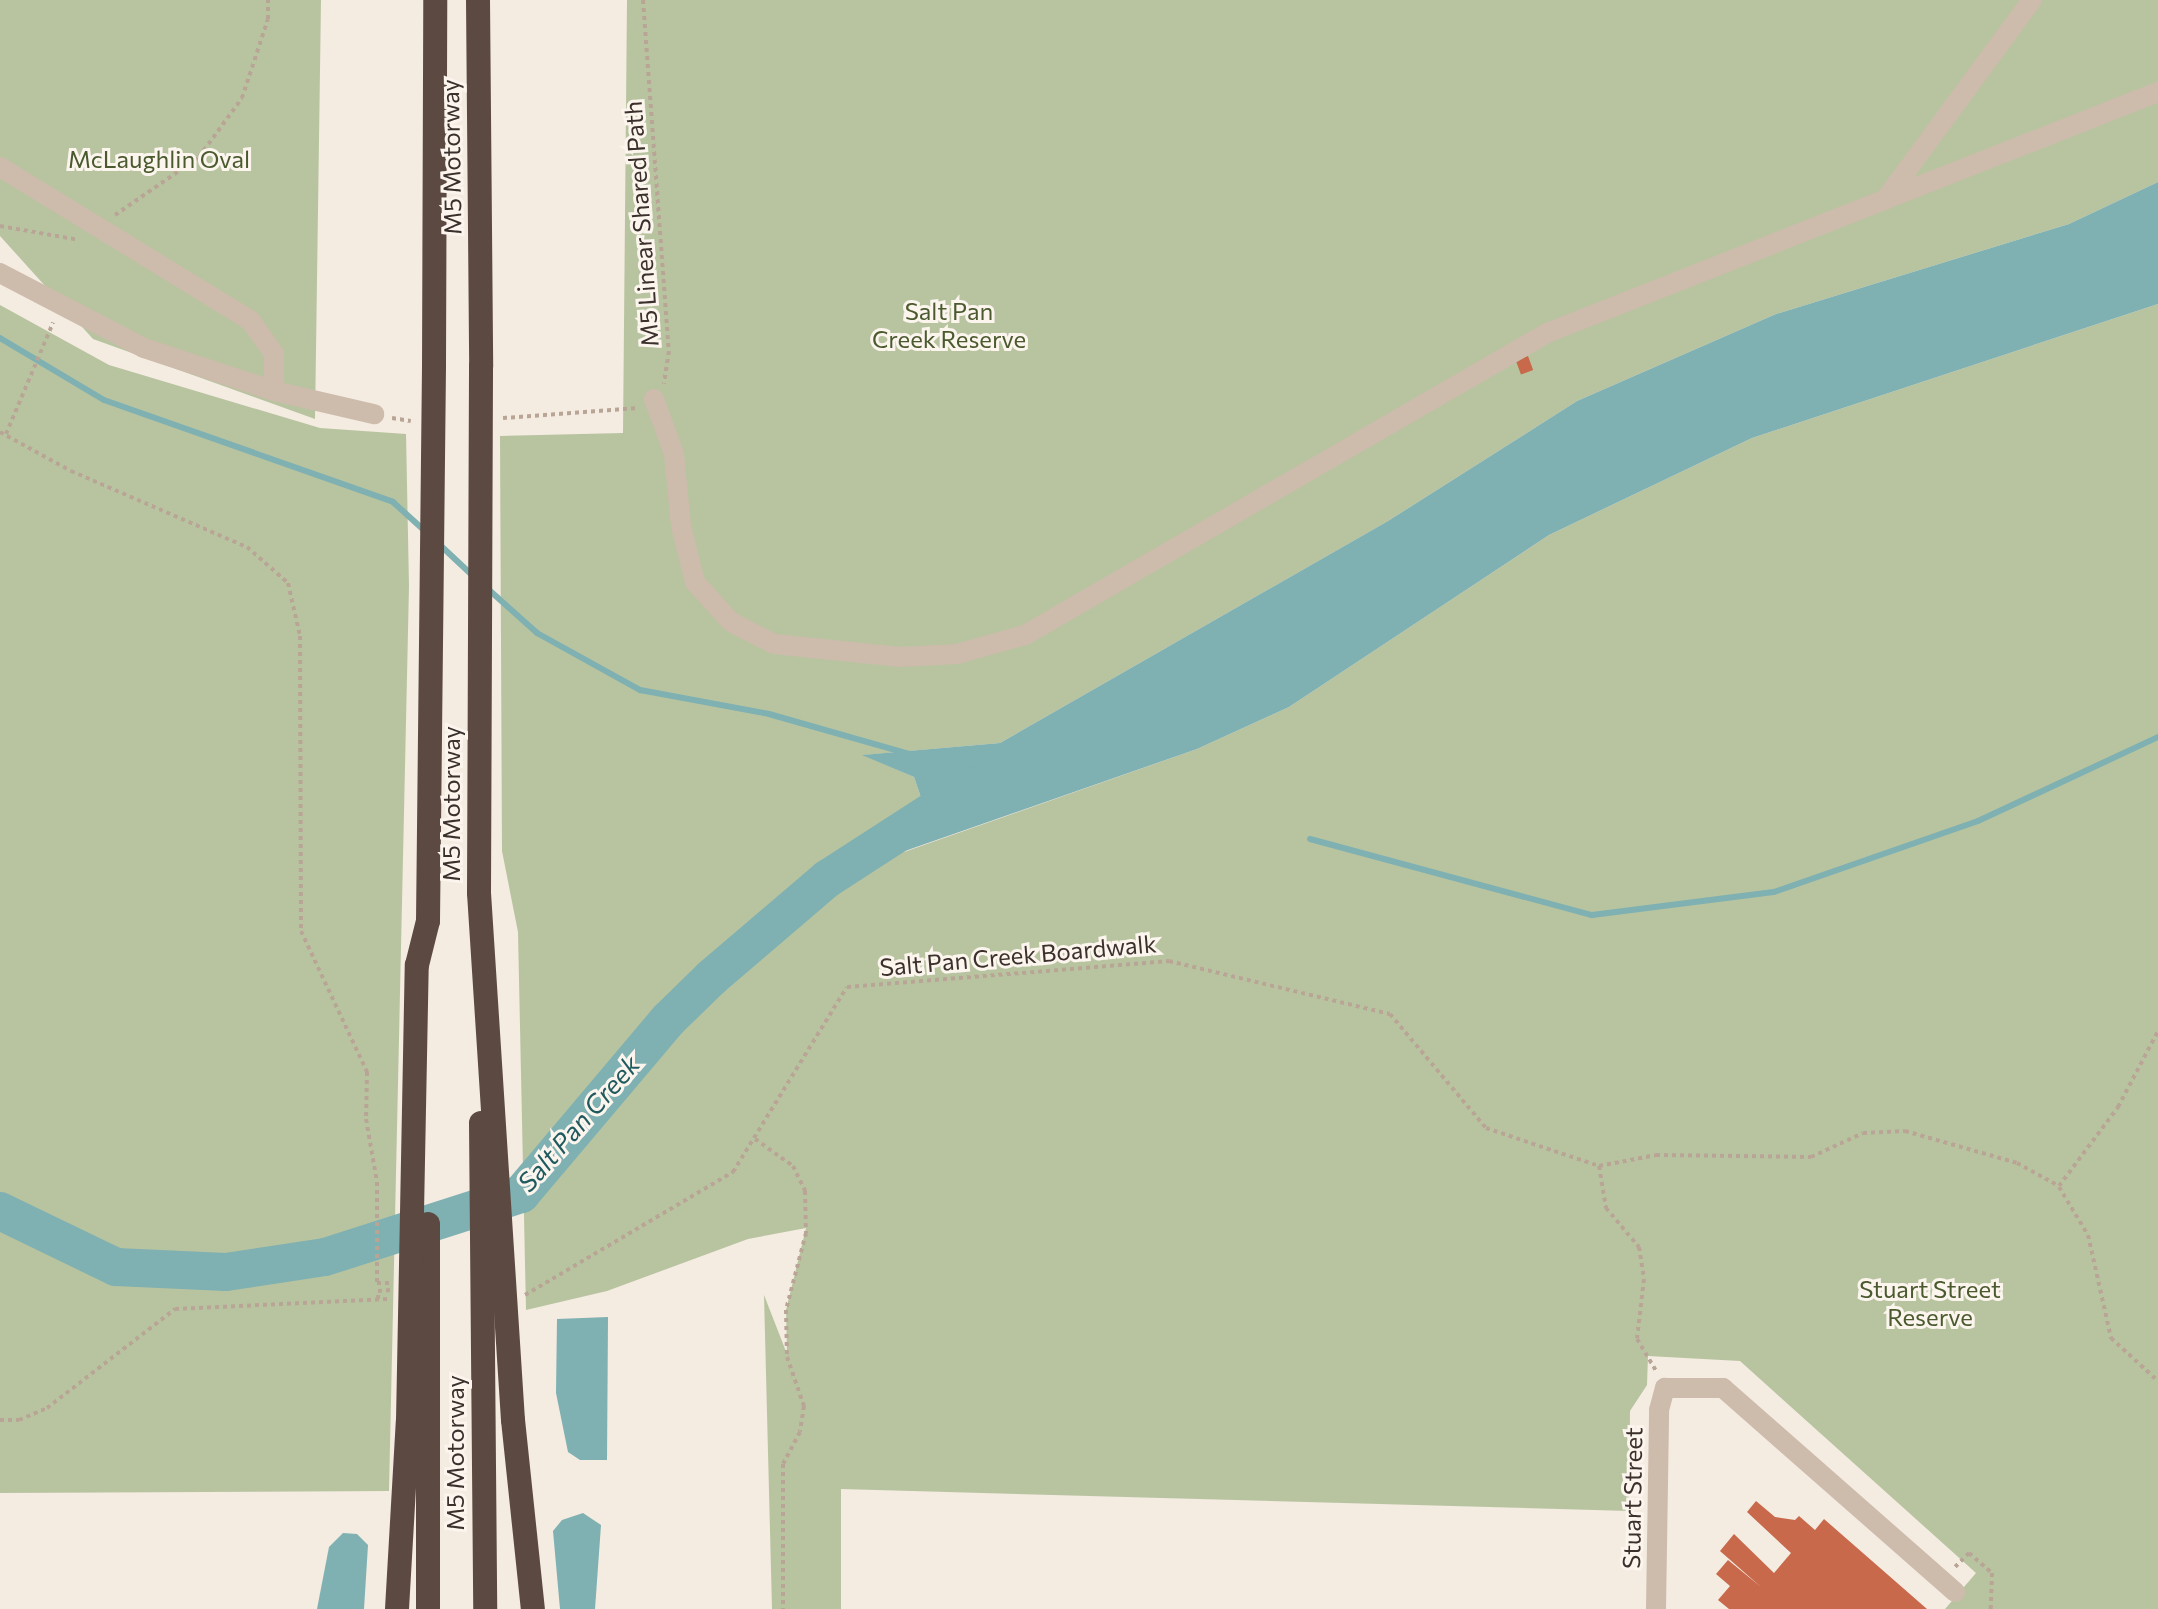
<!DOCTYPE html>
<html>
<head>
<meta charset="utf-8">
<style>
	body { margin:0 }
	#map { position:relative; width:2158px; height:1609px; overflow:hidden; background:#f4ebe1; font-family:Commissioner,sans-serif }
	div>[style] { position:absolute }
	.green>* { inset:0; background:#b8c4a0 }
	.water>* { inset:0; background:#7fb0b2 }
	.stream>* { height:6px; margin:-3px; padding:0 3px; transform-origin:3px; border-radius:3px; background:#7fb0b2 }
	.river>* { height:38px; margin:-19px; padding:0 19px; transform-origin:19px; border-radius:19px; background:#7fb0b2 }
	.building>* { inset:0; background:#c8694b; transform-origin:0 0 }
	.path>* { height:4px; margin-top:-2px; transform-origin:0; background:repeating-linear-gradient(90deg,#b9a596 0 4px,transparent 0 8px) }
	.minor>* { height:20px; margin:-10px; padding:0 10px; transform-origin:10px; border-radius:10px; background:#cdbbac }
	.highway>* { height:24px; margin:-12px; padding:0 12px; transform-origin:12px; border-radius:12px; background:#5c4a42 }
	.highway-bridge>* { height:24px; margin:-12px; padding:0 12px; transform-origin:12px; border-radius:12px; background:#5c4a42 }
	span { translate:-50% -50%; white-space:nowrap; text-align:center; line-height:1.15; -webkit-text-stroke:6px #fbf5ee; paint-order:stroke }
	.street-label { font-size:24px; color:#3b302b }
	.park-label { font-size:24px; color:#4a5a2e }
	.water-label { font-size:26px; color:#1f5a5e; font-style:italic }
</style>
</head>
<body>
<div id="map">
	<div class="green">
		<div style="clip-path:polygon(0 0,321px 0,315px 419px,93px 339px,0 236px)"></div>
		<div style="clip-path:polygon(627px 0,2158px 0,2158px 182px,2069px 224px,1776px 314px,1577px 401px,1388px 521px,1000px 743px,864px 755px,914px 777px,928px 818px,904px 852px,1197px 749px,1289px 707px,1549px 535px,1752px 438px,2158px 304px,2158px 1609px,1945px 1609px,1976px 1573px,1740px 1361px,1648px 1356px,1647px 1385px,1630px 1411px,1629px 1511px,841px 1489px,841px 1609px,772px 1609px,764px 1295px,787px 1354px,786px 1310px,806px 1228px,748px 1239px,607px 1291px,526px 1310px,518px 932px,502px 851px,500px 436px,623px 433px)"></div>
		<div style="clip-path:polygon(0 305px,109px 365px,320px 428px,406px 434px,409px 586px,389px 1491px,0 1493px)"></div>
	</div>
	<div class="water">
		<div style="clip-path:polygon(2158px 182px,2158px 304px,1752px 438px,1549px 535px,1289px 707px,1197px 749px,902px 852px,928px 818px,914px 777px,862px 755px,1000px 743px,1388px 521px,1577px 401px,1776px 314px,2069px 224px)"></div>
		<div style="clip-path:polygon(608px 1317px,607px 1460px,580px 1460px,568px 1452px,556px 1393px,557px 1319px)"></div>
		<div style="clip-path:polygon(583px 1513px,601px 1525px,595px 1609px,560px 1609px,553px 1531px,562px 1520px)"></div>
		<div style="clip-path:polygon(343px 1533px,357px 1534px,368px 1545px,364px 1609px,317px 1609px,329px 1547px)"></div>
	</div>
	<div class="stream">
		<div style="left:0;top:338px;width:121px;rotate:30.8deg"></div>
		<div style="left:104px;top:400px;width:306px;rotate:19.4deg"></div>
		<div style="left:393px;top:502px;width:45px;rotate:42.3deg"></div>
		<div style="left:440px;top:545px;width:45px;rotate:43.2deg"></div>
		<div style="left:488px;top:589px;width:66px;rotate:41.9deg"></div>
		<div style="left:537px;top:633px;width:118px;rotate:29deg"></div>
		<div style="left:640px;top:690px;width:131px;rotate:10.5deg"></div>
		<div style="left:769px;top:714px;width:150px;rotate:15.9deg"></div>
		<div style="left:1310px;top:839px;width:292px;rotate:15.1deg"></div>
		<div style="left:1592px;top:915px;width:183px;rotate:-7.2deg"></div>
		<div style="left:1774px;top:892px;width:216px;rotate:-19.2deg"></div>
		<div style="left:1978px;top:821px;width:199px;rotate:-25deg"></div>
	</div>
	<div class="river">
		<div style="left:0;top:1211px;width:129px;rotate:25.8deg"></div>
		<div style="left:116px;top:1267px;width:110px;rotate:2.6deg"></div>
		<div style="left:226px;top:1272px;width:100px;rotate:-8.6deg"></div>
		<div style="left:325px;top:1257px;width:206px;rotate:-17.8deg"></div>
		<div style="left:521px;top:1194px;width:229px;rotate:-49.8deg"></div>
		<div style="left:669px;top:1019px;width:59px;rotate:-44.3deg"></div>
		<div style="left:711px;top:978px;width:153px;rotate:-40.5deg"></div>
		<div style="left:827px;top:879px;width:171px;rotate:-32.9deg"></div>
	</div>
	<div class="building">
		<div style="left:1528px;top:356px;width:15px;height:13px;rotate:70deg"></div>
		<div style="clip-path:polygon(1756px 1501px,1775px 1517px,1795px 1520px,1799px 1516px,1815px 1530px,1824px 1519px,1927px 1609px,1729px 1609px,1718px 1600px,1730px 1586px,1716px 1574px,1728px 1560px,1761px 1587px,1720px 1551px,1734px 1534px,1774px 1573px,1791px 1553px,1747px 1512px)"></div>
	</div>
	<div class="path">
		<div style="left:643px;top:0;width:352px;rotate:85.8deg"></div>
		<div style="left:669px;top:351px;width:33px;rotate:99deg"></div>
		<div style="left:115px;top:215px;width:102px;rotate:-34.6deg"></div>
		<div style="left:199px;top:157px;width:73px;rotate:-53.9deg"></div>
		<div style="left:242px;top:98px;width:83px;rotate:-71.8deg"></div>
		<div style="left:268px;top:19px;width:19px;rotate:-90deg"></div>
		<div style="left:0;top:226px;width:80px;rotate:10deg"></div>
		<div style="left:392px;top:418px;width:19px;rotate:9deg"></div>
		<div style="left:503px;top:418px;width:135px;rotate:-4.2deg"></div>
		<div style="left:0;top:432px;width:81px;rotate:28.8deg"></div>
		<div style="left:71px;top:471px;width:192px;rotate:23.4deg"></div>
		<div style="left:247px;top:547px;width:55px;rotate:41.3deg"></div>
		<div style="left:288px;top:583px;width:54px;rotate:77.2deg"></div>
		<div style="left:300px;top:636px;width:295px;rotate:89.8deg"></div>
		<div style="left:301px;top:931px;width:156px;rotate:64.9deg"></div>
		<div style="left:367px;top:1072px;width:47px;rotate:91.2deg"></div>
		<div style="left:366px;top:1119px;width:64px;rotate:80.1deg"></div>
		<div style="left:377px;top:1182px;width:101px;rotate:90deg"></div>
		<div style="left:377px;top:1283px;width:14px"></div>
		<div style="left:6px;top:434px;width:121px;rotate:-67.1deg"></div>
		<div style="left:755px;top:1139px;width:47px;rotate:35.4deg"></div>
		<div style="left:793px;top:1166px;width:28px;rotate:64deg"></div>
		<div style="left:805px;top:1191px;width:42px;rotate:88.6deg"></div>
		<div style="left:806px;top:1233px;width:80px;rotate:104.6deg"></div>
		<div style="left:786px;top:1310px;width:47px;rotate:88.8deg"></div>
		<div style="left:787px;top:1357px;width:52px;rotate:70.9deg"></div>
		<div style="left:804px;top:1406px;width:26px;rotate:99deg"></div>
		<div style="left:800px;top:1432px;width:36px;rotate:118deg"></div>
		<div style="left:783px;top:1464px;width:145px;rotate:90deg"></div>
		<div style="left:1599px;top:1166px;width:43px;rotate:80.5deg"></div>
		<div style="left:1606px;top:1208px;width:51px;rotate:49.8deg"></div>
		<div style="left:1639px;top:1247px;width:32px;rotate:81deg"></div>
		<div style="left:1644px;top:1279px;width:60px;rotate:96.7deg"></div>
		<div style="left:1637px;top:1339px;width:39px;rotate:59deg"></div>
		<div style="left:2059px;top:1187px;width:56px;rotate:58.9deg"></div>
		<div style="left:2088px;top:1235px;width:106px;rotate:77.4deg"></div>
		<div style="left:2111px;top:1338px;width:64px;rotate:42.5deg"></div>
		<div style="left:525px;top:1295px;width:242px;rotate:-30.6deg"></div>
		<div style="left:733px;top:1172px;width:217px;rotate:-58.4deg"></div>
		<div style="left:847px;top:987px;width:323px;rotate:-4.6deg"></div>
		<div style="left:1169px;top:961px;width:227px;rotate:13.5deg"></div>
		<div style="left:1390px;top:1014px;width:149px;rotate:49.9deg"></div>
		<div style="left:1486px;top:1128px;width:119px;rotate:18.6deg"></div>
		<div style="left:1599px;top:1166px;width:58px;rotate:-10.9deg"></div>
		<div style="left:1656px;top:1155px;width:155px;rotate:0.7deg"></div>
		<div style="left:1811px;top:1157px;width:57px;rotate:-24.8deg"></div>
		<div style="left:1863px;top:1133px;width:42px;rotate:-2.7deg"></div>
		<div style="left:1905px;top:1131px;width:116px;rotate:15.9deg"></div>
		<div style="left:2017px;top:1163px;width:48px;rotate:28.7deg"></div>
		<div style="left:2059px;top:1186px;width:99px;rotate:-53.2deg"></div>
		<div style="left:2118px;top:1107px;width:86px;rotate:-62.2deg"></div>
		<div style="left:378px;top:1299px;width:8px;rotate:-90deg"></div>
		<div style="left:378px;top:1291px;width:13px;rotate:-4deg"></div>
		<div style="left:0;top:1420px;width:19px"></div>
		<div style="left:19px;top:1420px;width:30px;rotate:-23deg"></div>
		<div style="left:47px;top:1408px;width:162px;rotate:-37.7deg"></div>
		<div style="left:175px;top:1309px;width:213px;rotate:-2.7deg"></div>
		<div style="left:1955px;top:1567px;width:20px;rotate:-45deg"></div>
		<div style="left:1969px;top:1553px;width:30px;rotate:41deg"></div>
		<div style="left:1992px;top:1573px;width:36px;rotate:92deg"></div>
	</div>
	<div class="minor">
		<div style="left:0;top:167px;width:294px;rotate:31.5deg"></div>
		<div style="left:251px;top:321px;width:40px;rotate:55.1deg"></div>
		<div style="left:274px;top:354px;width:37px;rotate:90deg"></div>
		<div style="left:1885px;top:200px;width:248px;rotate:-53.7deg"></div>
		<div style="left:0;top:273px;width:162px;rotate:27.5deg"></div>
		<div style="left:144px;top:348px;width:137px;rotate:18.3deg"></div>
		<div style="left:274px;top:391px;width:103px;rotate:13deg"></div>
		<div style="left:654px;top:399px;width:59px;rotate:70deg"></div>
		<div style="left:674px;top:454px;width:72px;rotate:84.4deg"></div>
		<div style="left:681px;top:526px;width:58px;rotate:76deg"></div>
		<div style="left:695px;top:582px;width:54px;rotate:48deg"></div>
		<div style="left:731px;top:622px;width:48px;rotate:27.1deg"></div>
		<div style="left:774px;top:644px;width:127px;rotate:5.9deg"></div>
		<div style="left:900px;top:657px;width:57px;rotate:-3deg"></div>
		<div style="left:957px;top:654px;width:71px;rotate:-15.6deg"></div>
		<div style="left:1025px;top:635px;width:603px;rotate:-30.05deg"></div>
		<div style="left:1547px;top:333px;width:657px;rotate:-21.53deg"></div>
		<div style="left:1656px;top:1609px;width:199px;rotate:-89.1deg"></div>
		<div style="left:1659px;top:1410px;width:23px;rotate:-75deg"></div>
		<div style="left:1665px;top:1388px;width:58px"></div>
		<div style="left:1723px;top:1388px;width:309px;rotate:41.3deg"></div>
	</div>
	<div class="highway">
		<div style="left:478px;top:0;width:366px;rotate:89.5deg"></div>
		<div style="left:434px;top:366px;width:366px;rotate:-89.8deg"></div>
		<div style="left:479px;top:893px;width:528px;rotate:86.31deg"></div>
		<div style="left:513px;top:1420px;width:190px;rotate:84deg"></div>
		<div style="left:481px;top:1123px;width:486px;rotate:89.5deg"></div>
		<div style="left:428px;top:1224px;width:385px;rotate:90deg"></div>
		<div style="left:397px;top:1609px;width:188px;rotate:-86.7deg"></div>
		<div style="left:408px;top:1421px;width:456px;rotate:-88.9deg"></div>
		<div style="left:417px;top:965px;width:45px;rotate:-76deg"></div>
	</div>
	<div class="highway-bridge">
		<div style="left:479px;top:893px;width:527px;rotate:-89.78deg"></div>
		<div style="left:428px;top:921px;width:555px;rotate:-89.38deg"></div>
	</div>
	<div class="street-label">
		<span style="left:451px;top:157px;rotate:-91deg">M5 Motorway</span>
		<span style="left:641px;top:224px;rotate:-94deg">M5 Linear Shared Path</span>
		<span style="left:451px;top:804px;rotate:-90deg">M5 Motorway</span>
		<span style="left:1018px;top:955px;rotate:-5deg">Salt Pan Creek Boardwalk</span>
		<span style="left:455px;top:1453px;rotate:-90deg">M5 Motorway</span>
		<span style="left:1632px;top:1498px;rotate:-89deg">Stuart Street</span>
	</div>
	<div class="park-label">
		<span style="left:159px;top:159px">McLaughlin Oval</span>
		<span style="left:949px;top:325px">Salt Pan<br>Creek Reserve</span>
		<span style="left:1930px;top:1303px">Stuart Street<br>Reserve</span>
	</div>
	<div class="water-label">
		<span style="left:578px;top:1123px;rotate:-49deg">Salt Pan Creek</span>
	</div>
</div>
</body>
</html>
